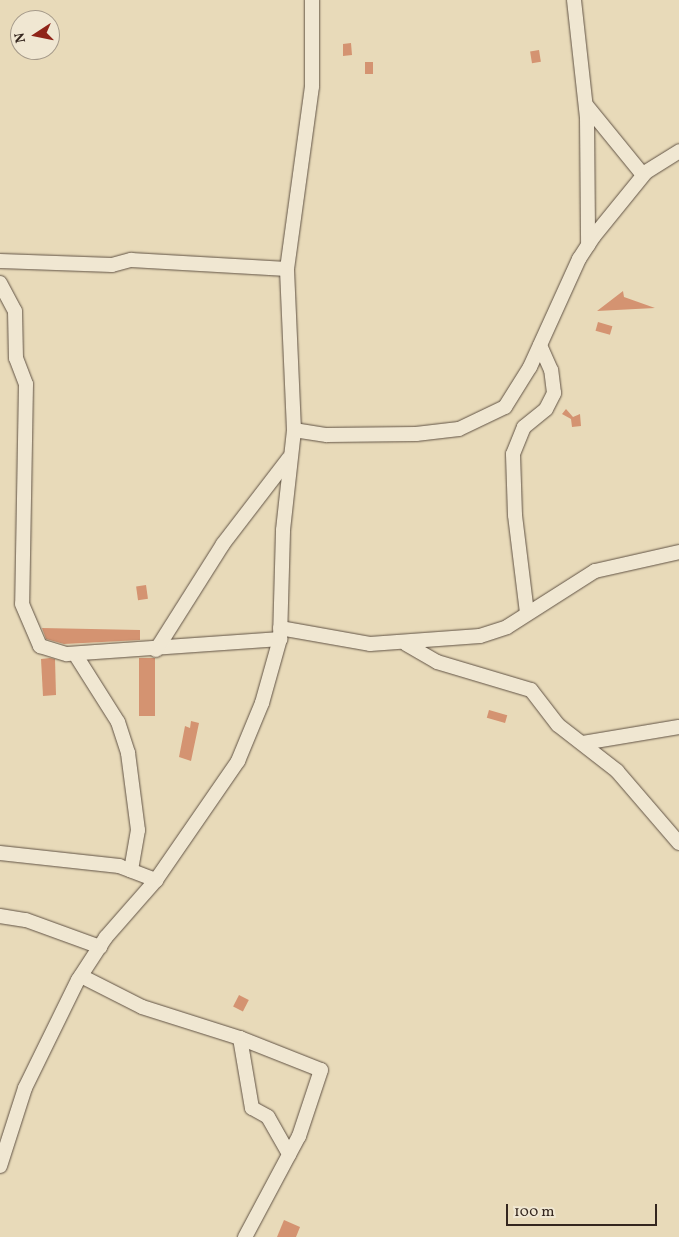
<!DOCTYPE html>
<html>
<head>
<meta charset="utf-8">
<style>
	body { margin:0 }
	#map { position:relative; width:679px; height:1237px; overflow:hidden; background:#e8dab9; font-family:Vollkorn,serif }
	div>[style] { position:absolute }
	.building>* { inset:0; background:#d49371; transform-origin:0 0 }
	.roads { filter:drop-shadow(0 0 1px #615345) drop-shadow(0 0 1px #615345) }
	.minor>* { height:14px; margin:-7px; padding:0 7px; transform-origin:7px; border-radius:7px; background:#f0e7d2 }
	span { translate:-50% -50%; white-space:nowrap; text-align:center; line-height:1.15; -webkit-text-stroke:5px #f0e7d2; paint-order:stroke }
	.north { position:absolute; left:10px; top:10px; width:50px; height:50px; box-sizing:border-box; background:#f0e7d2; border:1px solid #a59a8a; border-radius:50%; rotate:259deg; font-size:14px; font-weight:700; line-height:20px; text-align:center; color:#34261e }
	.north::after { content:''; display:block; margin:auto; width:18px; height:22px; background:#8f2418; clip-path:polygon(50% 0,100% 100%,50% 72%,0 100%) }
	.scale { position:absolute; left:506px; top:1204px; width:151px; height:22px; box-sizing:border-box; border:2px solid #34261e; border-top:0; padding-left:6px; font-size:15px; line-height:18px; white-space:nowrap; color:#34261e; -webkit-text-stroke:4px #f0e7d2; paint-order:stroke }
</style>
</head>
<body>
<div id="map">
	<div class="building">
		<div style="clip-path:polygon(351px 43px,352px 55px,343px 56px,343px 44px)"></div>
		<div style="left:539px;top:50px;width:12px;height:9px;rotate:81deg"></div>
		<div style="left:365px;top:62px;width:8px;height:12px"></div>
		<div style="clip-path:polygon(623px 291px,624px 297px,655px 308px,597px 311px)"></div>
		<div style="left:598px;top:322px;width:15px;height:9px;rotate:16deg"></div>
		<div style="clip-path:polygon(566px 409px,573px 417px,580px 414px,581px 426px,572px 427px,571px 419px,562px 414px)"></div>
		<div style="left:146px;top:585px;width:14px;height:10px;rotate:82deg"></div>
		<div style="clip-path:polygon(42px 628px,140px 630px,140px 640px,64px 644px,46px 639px)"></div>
		<div style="clip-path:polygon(50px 658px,55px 659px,56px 695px,43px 696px,41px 659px)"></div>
		<div style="left:139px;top:658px;width:16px;height:58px"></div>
		<div style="left:489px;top:710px;width:19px;height:8px;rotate:16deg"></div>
		<div style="clip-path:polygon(191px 721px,199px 723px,191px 761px,179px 757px,185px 726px,190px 728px)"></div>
		<div style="left:239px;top:995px;width:11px;height:13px;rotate:27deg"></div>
		<div style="clip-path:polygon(284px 1220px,300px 1227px,296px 1237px,277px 1237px)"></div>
	</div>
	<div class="roads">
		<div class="minor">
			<div style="left:574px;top:0;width:119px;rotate:83.7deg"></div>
			<div style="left:587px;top:118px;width:127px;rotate:89.5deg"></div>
			<div style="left:586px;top:105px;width:90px;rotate:50.8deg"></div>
			<div style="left:0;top:261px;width:112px;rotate:2deg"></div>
			<div style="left:112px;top:265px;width:20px;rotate:-15deg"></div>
			<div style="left:131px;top:260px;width:156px;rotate:3.3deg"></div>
			<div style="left:0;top:283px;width:32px;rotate:62deg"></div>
			<div style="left:15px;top:311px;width:47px;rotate:88.8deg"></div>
			<div style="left:16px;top:358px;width:28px;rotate:69deg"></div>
			<div style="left:26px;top:384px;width:220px;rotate:91deg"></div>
			<div style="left:22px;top:604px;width:46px;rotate:66.8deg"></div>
			<div style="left:40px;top:646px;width:28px;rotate:17deg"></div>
			<div style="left:67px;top:654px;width:214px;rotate:-4deg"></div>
			<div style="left:294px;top:430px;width:33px;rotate:9deg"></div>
			<div style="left:327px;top:435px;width:89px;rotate:-0.6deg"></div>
			<div style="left:416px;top:434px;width:43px;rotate:-6.6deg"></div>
			<div style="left:459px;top:429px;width:51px;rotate:-25.6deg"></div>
			<div style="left:505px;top:407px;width:47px;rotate:-58deg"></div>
			<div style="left:530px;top:367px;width:119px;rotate:-65.6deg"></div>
			<div style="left:579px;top:259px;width:27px;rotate:-57deg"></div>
			<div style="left:594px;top:236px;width:82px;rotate:-50.9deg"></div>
			<div style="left:646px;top:172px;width:39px;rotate:-32deg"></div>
			<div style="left:527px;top:613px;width:99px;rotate:-97deg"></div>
			<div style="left:515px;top:515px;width:61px;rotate:-91.9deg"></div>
			<div style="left:513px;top:454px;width:29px;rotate:-68deg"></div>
			<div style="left:524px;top:427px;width:28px;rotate:-39deg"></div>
			<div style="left:546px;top:409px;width:18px;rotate:-63deg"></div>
			<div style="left:554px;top:393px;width:23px;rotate:-97deg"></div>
			<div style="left:551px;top:370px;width:27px;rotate:-114deg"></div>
			<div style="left:280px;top:628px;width:91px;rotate:10.1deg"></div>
			<div style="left:370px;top:644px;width:110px;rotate:-4.2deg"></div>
			<div style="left:480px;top:636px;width:28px;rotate:-18deg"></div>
			<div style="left:507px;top:627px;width:104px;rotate:-32.5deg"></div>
			<div style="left:595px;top:571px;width:86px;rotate:-12.7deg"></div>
			<div style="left:406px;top:644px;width:36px;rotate:30deg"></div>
			<div style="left:437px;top:662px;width:98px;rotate:16.6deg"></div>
			<div style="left:531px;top:690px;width:44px;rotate:52.4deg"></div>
			<div style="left:558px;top:725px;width:75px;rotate:37.9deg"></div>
			<div style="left:617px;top:771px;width:95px;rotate:49.3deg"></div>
			<div style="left:156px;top:650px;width:125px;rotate:-57.7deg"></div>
			<div style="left:223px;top:544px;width:108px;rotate:-52.5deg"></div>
			<div style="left:75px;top:654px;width:80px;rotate:57.7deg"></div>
			<div style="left:118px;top:722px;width:33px;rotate:72deg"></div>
			<div style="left:128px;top:753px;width:78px;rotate:82.6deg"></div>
			<div style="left:138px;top:830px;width:41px;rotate:99.9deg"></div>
			<div style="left:583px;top:743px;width:97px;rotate:-9.5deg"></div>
			<div style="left:0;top:853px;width:120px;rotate:6.2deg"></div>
			<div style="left:119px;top:866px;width:40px;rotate:21deg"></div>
			<div style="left:0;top:916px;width:26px;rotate:9deg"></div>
			<div style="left:26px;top:920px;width:79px;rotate:20deg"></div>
			<div style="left:81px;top:976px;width:68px;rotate:26.9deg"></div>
			<div style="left:142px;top:1007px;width:103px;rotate:17.6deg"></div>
			<div style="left:240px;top:1038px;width:87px;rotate:21.6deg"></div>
			<div style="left:321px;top:1070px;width:70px;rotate:108.4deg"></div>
			<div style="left:299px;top:1136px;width:115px;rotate:118.1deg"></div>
			<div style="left:240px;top:1038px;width:71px;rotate:80.3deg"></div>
			<div style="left:252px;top:1108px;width:18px;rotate:29deg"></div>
			<div style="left:268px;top:1117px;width:43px;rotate:60.4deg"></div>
			<div style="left:0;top:1166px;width:82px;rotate:-72.2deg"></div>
			<div style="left:25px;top:1088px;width:120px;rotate:-63.9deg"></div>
			<div style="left:78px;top:980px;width:51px;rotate:-56.9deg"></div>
			<div style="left:106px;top:937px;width:76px;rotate:-48.7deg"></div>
			<div style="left:156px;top:880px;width:145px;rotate:-55.4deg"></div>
			<div style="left:238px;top:761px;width:63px;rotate:-67.5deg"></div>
			<div style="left:262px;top:703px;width:66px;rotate:-74.3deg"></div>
			<div style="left:280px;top:639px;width:109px;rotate:-88.4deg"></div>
			<div style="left:283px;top:530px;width:101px;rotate:-83.7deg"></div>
			<div style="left:294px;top:430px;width:161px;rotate:-92.5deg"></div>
			<div style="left:287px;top:269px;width:185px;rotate:-82.2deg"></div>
			<div style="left:312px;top:86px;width:86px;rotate:-90deg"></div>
		</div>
	</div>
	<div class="north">N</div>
	<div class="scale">100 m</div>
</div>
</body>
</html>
